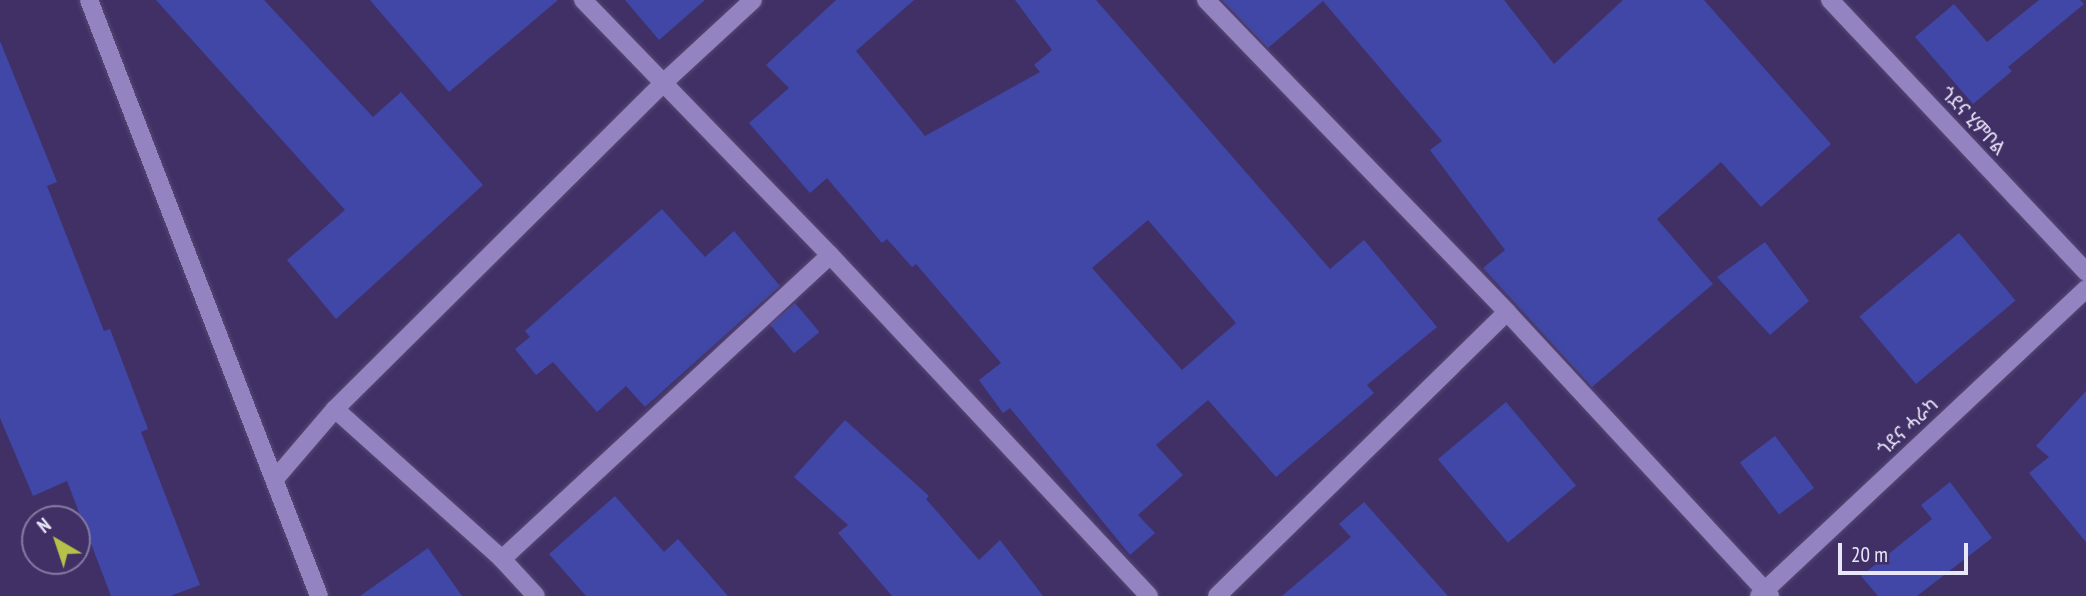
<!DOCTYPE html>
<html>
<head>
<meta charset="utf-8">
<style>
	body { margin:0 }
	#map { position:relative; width:2086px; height:596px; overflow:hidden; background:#403066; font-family:"PT Sans Narrow","Noto Sans Ethiopic",sans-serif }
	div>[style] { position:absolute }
	.building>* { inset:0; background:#4047a7; transform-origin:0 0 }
	.roads { filter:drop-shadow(0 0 2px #574873) drop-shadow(0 0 2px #574873) }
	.street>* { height:18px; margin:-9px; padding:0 9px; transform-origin:9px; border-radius:9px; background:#9383c1 }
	span { translate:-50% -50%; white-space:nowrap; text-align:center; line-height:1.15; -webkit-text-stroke:6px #403066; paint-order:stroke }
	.street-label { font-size:19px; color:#eae6fa }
	.north { position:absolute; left:21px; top:505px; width:70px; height:70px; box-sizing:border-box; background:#403066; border:2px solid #8479a1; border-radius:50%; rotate:321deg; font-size:19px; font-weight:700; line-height:28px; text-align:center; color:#eae6fa }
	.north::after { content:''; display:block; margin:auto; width:24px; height:32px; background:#b4c24a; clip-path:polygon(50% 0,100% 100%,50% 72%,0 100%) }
	.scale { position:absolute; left:1838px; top:543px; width:130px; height:32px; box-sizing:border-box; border:4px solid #eae6fa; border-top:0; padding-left:9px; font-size:21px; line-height:24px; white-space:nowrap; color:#eae6fa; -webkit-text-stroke:5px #403066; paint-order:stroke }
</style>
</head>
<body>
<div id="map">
	<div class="building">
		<div style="clip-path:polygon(156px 0,264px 0,373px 117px,401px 92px,483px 185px,336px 319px,287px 260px,345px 210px)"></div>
		<div style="clip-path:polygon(370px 0,558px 0,449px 92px)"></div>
		<div style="clip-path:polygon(625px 0,705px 0,659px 40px)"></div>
		<div style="clip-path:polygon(evenodd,836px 0,914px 0,856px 51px,925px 136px,1040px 72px,1034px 65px,1052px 50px,1015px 0,1096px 0,1330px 269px,1364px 240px,1437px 327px,1367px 385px,1374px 393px,1276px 477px,1208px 400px,1156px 445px,1183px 475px,1138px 515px,1155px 533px,1130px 555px,1010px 408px,1003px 413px,979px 380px,1001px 363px,916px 264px,912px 267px,887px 239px,882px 243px,827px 178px,810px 193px,749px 123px,789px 88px,766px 65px,836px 0,1148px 220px,1236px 323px,1182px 370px,1092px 268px,1148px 220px)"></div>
		<div style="clip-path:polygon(1222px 0,1504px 0,1554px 64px,1623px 0,1704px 0,1831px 144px,1761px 207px,1721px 162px,1657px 219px,1713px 284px,1592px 387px,1483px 268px,1505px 250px,1430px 150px,1442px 141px,1323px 1px,1268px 48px)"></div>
		<div style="clip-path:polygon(2039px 0,2080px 0,2084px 4px,2008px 67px,2012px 71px,1973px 104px,1915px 37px,1954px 4px,1987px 42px)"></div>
		<div style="clip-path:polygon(0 41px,57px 182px,47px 186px,104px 331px,110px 329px,148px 429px,141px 432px,200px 585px,170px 596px,111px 596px,67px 481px,33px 496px,0 418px)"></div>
		<div style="clip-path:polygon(662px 209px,705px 257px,734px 231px,780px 286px,645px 407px,626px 386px,597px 412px,553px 362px,536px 375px,515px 349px,530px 337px,525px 331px)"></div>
		<div style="left:1959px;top:233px;width:88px;height:130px;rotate:50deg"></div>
		<div style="clip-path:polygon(1765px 242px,1809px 301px,1770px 335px,1717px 277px)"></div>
		<div style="left:795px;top:303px;width:38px;height:33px;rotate:50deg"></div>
		<div style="clip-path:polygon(2086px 391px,2086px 542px,2029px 473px,2049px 457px,2036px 446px)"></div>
		<div style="left:1506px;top:402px;width:109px;height:89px;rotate:50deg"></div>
		<div style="clip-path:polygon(845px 420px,929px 496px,926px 499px,979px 560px,1000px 540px,1043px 596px,892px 596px,838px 533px,848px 525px,794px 477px)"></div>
		<div style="left:1775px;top:436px;width:65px;height:44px;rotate:53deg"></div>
		<div style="clip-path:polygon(1950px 482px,1992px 538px,1917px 596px,1878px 596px,1861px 576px,1932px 519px,1921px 505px)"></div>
		<div style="clip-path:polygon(615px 496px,664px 552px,678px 539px,728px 596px,586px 596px,549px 554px)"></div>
		<div style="clip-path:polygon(1364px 502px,1448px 596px,1282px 596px,1351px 537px,1339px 524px)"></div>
		<div style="clip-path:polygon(428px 548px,462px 596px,360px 596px)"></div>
	</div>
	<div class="roads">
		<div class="street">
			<div style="left:89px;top:0;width:639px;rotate:68.9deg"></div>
			<div style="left:583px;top:0;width:355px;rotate:45.9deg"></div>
			<div style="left:830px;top:255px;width:467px;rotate:46.9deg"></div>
			<div style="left:1206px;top:0;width:434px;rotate:46deg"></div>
			<div style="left:1507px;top:312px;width:387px;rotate:47.2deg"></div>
			<div style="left:1830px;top:0;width:374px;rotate:46.7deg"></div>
			<div style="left:335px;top:409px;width:224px;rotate:41.9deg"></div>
			<div style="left:502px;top:559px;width:50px;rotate:47.4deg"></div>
			<div style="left:275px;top:479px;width:92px;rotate:-49.4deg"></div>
			<div style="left:335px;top:409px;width:460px;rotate:-44.8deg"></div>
			<div style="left:661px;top:85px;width:125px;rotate:-42.7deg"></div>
			<div style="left:502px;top:559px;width:447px;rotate:-42.8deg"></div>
			<div style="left:1217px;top:596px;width:406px;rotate:-44.4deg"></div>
			<div style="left:1759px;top:596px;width:449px;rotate:-43.2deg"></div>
		</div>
	</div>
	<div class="street-label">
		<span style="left:1973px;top:121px;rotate:47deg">ጎደና ሂምቦል</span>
		<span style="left:1908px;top:427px;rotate:-43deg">ጎደና ሓራካ</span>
	</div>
	<div class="north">N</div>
	<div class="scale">20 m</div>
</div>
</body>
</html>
